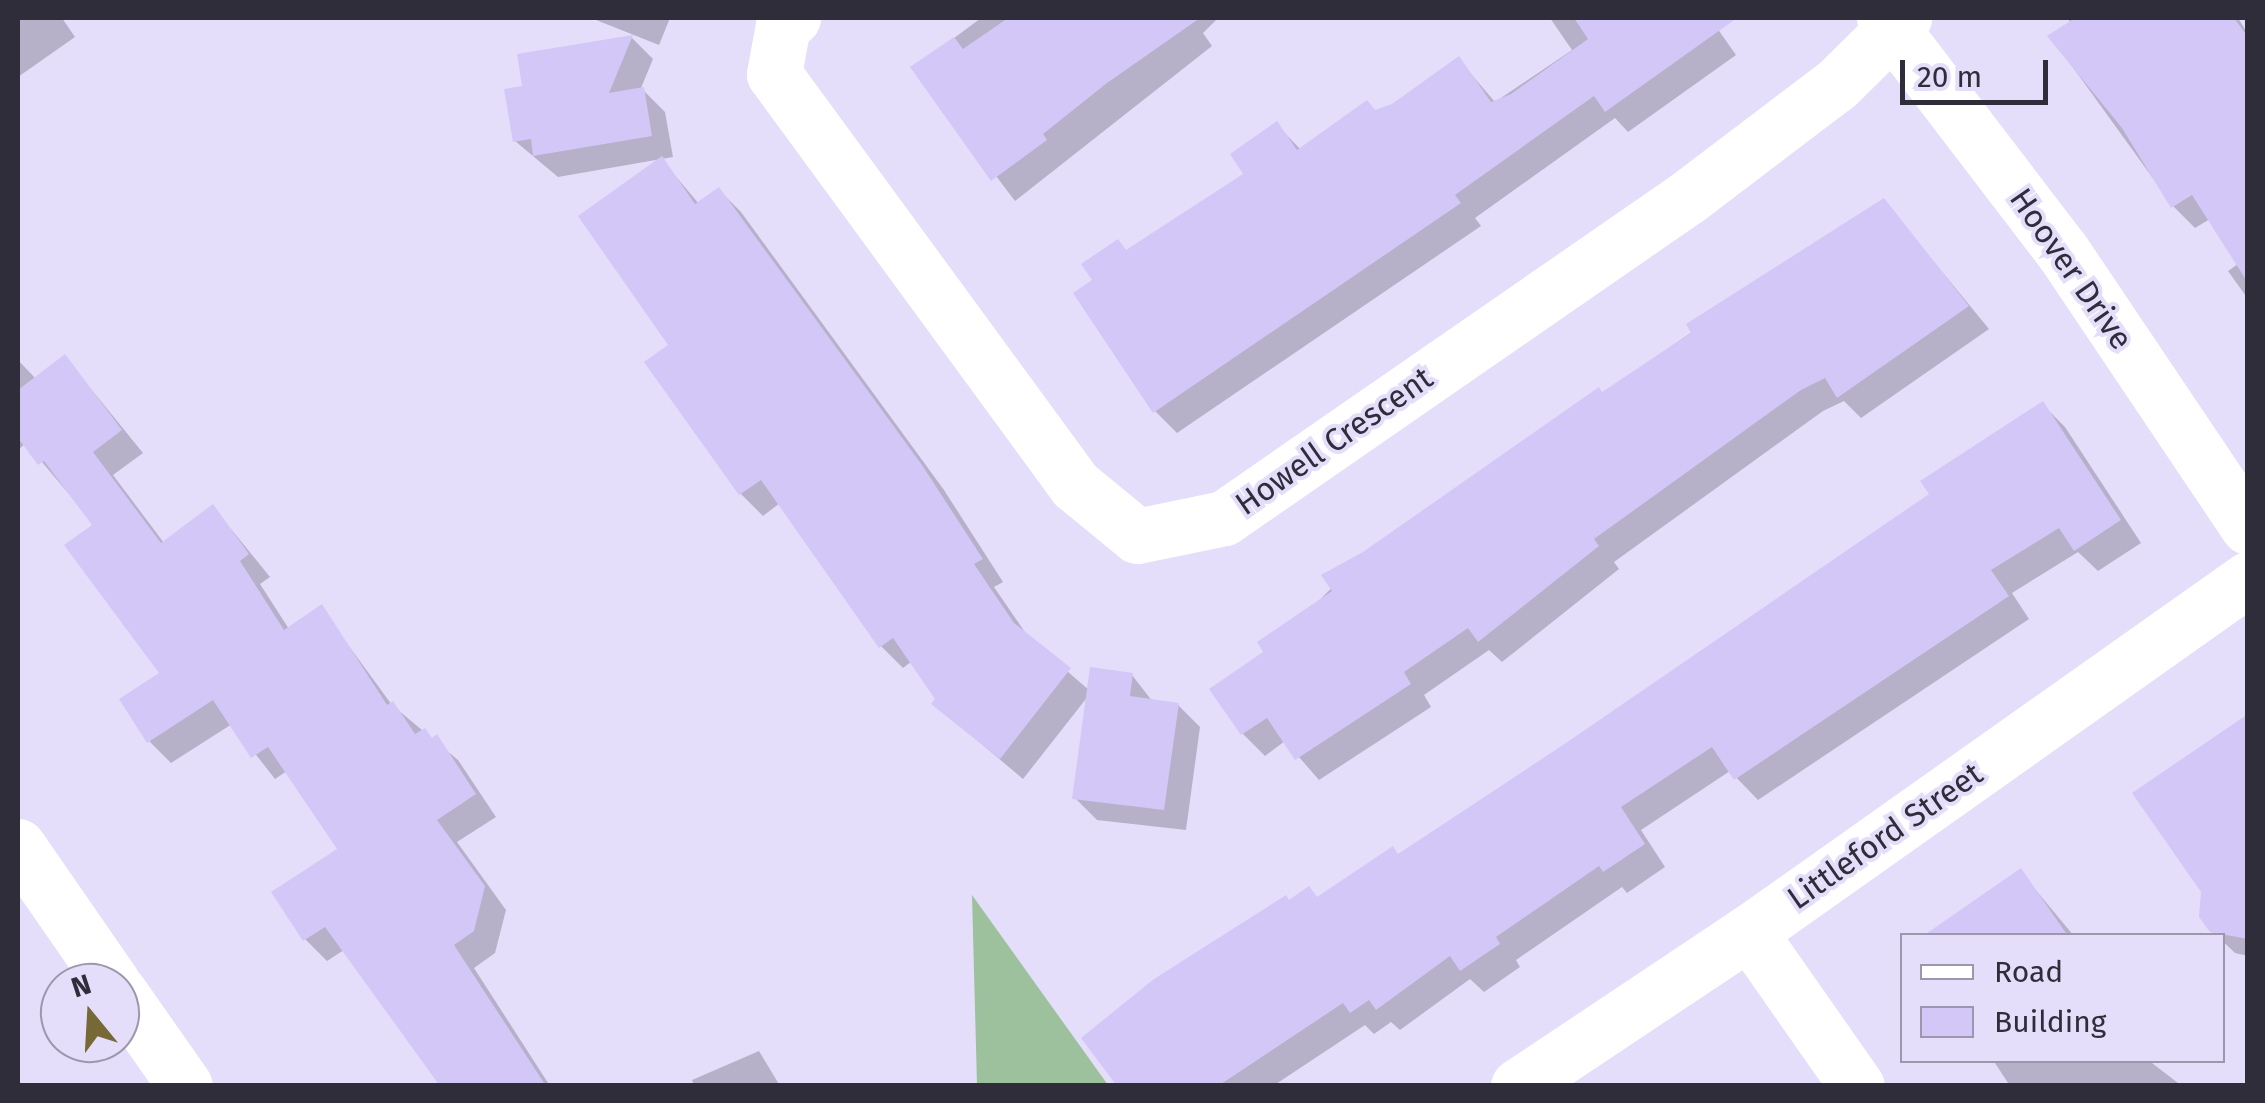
<!DOCTYPE html>
<html>
<head>
<meta charset="utf-8">
<style>
	body { margin:0 }
	#map { position:relative; width:2265px; height:1103px; overflow:hidden; background:#e4defa; font-family:"Fira Sans",sans-serif }
	div>[style] { position:absolute }
	.green>* { inset:0; background:#9dc19c }
	.shadow>* { inset:0; background:#0003 }
	.building>* { inset:0; background:#d2c7f7 }
	.minor>* { height:55px; margin:-27.5px; padding:0 27.5px; transform-origin:27.5px; border-radius:27.5px; background:#fff }
	span { translate:-50% -50%; white-space:nowrap; text-align:center; line-height:1.15; -webkit-text-stroke:8px #e4defa; paint-order:stroke }
	.street-label { font-size:32px; color:#302d3a }
	.frame { position:absolute; inset:0; border:20px solid #302d3a; pointer-events:none }
	.legend { position:absolute; left:1900px; top:933px; width:325px; height:130px; box-sizing:border-box; background:#e4defa; border:2px solid #9c97ad; margin:0; padding:12px 18px; list-style:none; font-size:30px; color:#302d3a }
	.legend li { display:flex; align-items:center; gap:20px; height:50px }
	.legend b { width:50px; border:2px solid #9c97ad }
	.north { position:absolute; left:40px; top:963px; width:100px; height:100px; box-sizing:border-box; background:#e4defa; border:2px solid #9c97ad; border-radius:50%; rotate:342deg; font-size:28px; font-weight:700; line-height:40px; text-align:center; color:#302d3a }
	.north::after { content:''; display:block; margin:auto; width:35px; height:45px; background:#766936; clip-path:polygon(50% 0,100% 100%,50% 72%,0 100%) }
	.scale { position:absolute; left:1900px; top:60px; width:148px; height:45px; box-sizing:border-box; border:5px solid #302d3a; border-top:0; padding-left:12px; font-size:30px; line-height:35px; white-space:nowrap; color:#302d3a; -webkit-text-stroke:8px #e4defa; paint-order:stroke }
</style>
</head>
<body>
<div id="map">
	<div class="green">
		<div style="clip-path:polygon(972px 895px,1108px 1085px,977px 1085px)"></div>
	</div>
	<div class="shadow">
		<div style="clip-path:polygon(18px 18px,62px 18px,75px 37px,18px 77px)"></div>
		<div style="clip-path:polygon(591px 18px,670px 18px,659px 45px)"></div>
		<div style="clip-path:polygon(981px 18px,1218px 18px,1203px 33px,1212px 46px,1015px 201px,914px 68px)"></div>
		<div style="clip-path:polygon(1550px 18px,1710px 18px,1736px 55px,1628px 132px,1615px 118px,1475px 218px,1481px 226px,1177px 433px,1155px 411px,1128px 252px,1247px 175px,1277px 125px,1301px 150px,1393px 107px,1459px 60px,1495px 102px,1572px 50px)"></div>
		<div style="clip-path:polygon(2067px 18px,2238px 18px,2248px 34px,2248px 299px,2228px 271px,2238px 264px,2210px 219px,2195px 228px,2173px 206px,2051px 37px,2071px 23px)"></div>
		<div style="clip-path:polygon(632px 38px,653px 59px,641px 88px,665px 112px,673px 157px,558px 177px,515px 141px,524px 88px)"></div>
		<div style="clip-path:polygon(662px 160px,699px 204px,719px 190px,741px 212px,944px 490px,1003px 582px,994px 587px,1029px 638px,1090px 691px,1132px 675px,1153px 702px,1178px 705px,1200px 727px,1186px 830px,1097px 820px,1075px 798px,1089px 695px,1023px 779px,934px 704px,938px 699px,912px 661px,903px 668px,881px 646px,780px 503px,763px 516px,741px 494px,647px 362px,672px 346px)"></div>
		<div style="clip-path:polygon(1884px 201px,1989px 329px,1861px 418px,1844px 401px,1823px 411px,1614px 562px,1619px 569px,1502px 662px,1489px 650px,1424px 695px,1431px 707px,1319px 780px,1285px 741px,1265px 756px,1243px 734px,1266px 653px,1365px 555px)"></div>
		<div style="clip-path:polygon(65px 357px,143px 453px,113px 475px,164px 543px,213px 507px,270px 577px,260px 584px,289px 629px,321px 608px,392px 705px,458px 760px,496px 817px,457px 842px,506px 910px,495px 953px,474px 968px,550px 1086px,437px 1086px,442px 1083px,344px 950px,327px 961px,305px 939px,340px 849px,287px 771px,275px 779px,232px 724px,171px 763px,149px 741px,163px 673px,95px 525px,26px 443px,18px 450px,18px 360px,36px 379px)"></div>
		<div style="clip-path:polygon(2043px 405px,2065px 427px,2141px 543px,2098px 571px,2078px 552px,2012px 593px,2029px 619px,1758px 800px,1730px 771px,1641px 830px,1665px 867px,1627px 893px,1622px 887px,1516px 960px,1520px 967px,1484px 992px,1470px 979px,1400px 1030px,1391px 1022px,1374px 1034px,1365px 1025px,1273px 1086px,1120px 1086px,1290px 903px,1319px 899px,1399px 856px,1564px 747px,1932px 494px)"></div>
		<div style="clip-path:polygon(2248px 728px,2248px 956px,2235px 953px,2212px 931px)"></div>
		<div style="clip-path:polygon(2020px 871px,2074px 936px,1927px 936px)"></div>
		<div style="clip-path:polygon(759px 1051px,780px 1086px,694px 1086px,692px 1080px)"></div>
		<div style="clip-path:polygon(1993px 1060px,2148px 1060px,2182px 1086px,2010px 1086px)"></div>
	</div>
	<div class="building">
		<div style="clip-path:polygon(1008px 18px,1200px 18px,1107px 83px,1043px 134px,1047px 140px,991px 181px,910px 67px,954px 37px,963px 49px)"></div>
		<div style="clip-path:polygon(1574px 18px,1737px 18px,1605px 112px,1594px 96px,1455px 195px,1461px 203px,1153px 413px,1073px 293px,1092px 280px,1081px 264px,1118px 239px,1126px 250px,1243px 174px,1230px 154px,1277px 121px,1297px 150px,1367px 100px,1375px 110px,1392px 104px,1459px 56px,1491px 102px,1511px 94px,1588px 39px)"></div>
		<div style="clip-path:polygon(2075px 18px,2234px 18px,2248px 37px,2248px 283px,2192px 195px,2171px 208px,2122px 128px,2047px 36px)"></div>
		<div style="clip-path:polygon(633px 35px,609px 93px,644px 87px,652px 136px,533px 156px,531px 139px,513px 142px,504px 89px,522px 86px,517px 54px)"></div>
		<div style="clip-path:polygon(662px 156px,695px 204px,719px 187px,922px 465px,983px 559px,974px 564px,1014px 623px,1071px 668px,1000px 759px,931px 704px,935px 699px,893px 638px,879px 648px,761px 480px,739px 495px,644px 362px,668px 345px,578px 216px)"></div>
		<div style="clip-path:polygon(1884px 198px,1969px 306px,1837px 398px,1825px 378px,1801px 390px,1594px 539px,1599px 546px,1478px 642px,1468px 628px,1404px 672px,1411px 684px,1295px 760px,1267px 718px,1241px 735px,1209px 689px,1263px 652px,1257px 642px,1332px 591px,1321px 575px,1363px 552px,1599px 387px,1602px 392px,1691px 333px,1686px 324px)"></div>
		<div style="clip-path:polygon(65px 354px,122px 430px,93px 452px,161px 543px,213px 504px,249px 554px,240px 561px,284px 630px,322px 604px,387px 705px,393px 701px,415px 734px,425px 728px,432px 738px,437px 734px,476px 794px,437px 820px,485px 886px,474px 931px,454px 945px,546px 1086px,440px 1086px,325px 927px,303px 941px,271px 892px,337px 849px,268px 747px,251px 758px,213px 700px,147px 743px,119px 699px,159px 673px,64px 545px,92px 525px,44px 461px,38px 465px,18px 438px,18px 390px)"></div>
		<div style="clip-path:polygon(2043px 401px,2121px 520px,2074px 551px,2059px 528px,1991px 570px,2009px 596px,1734px 780px,1712px 747px,1621px 807px,1645px 844px,1603px 872px,1599px 866px,1496px 937px,1500px 944px,1460px 971px,1450px 956px,1376px 1010px,1369px 1000px,1350px 1013px,1343px 1003px,1218px 1086px,1117px 1086px,1081px 1038px,1154px 979px,1286px 895px,1289px 900px,1309px 886px,1317px 897px,1393px 846px,1398px 854px,1563px 745px,1929px 494px,1920px 481px)"></div>
		<div style="clip-path:polygon(1090px 667px,1133px 673px,1130px 696px,1179px 703px,1164px 810px,1072px 799px)"></div>
		<div style="clip-path:polygon(2248px 714px,2248px 939px,2210px 932px,2199px 917px,2201px 892px,2132px 793px)"></div>
		<div style="clip-path:polygon(2021px 868px,2068px 936px,1923px 936px)"></div>
	</div>
	<div class="minor">
		<div style="left:793px;top:18px;width:12px;rotate:145deg"></div>
		<div style="left:783px;top:25px;width:50px;rotate:100.4deg"></div>
		<div style="left:774px;top:74px;width:509px;rotate:53.78deg"></div>
		<div style="left:1075px;top:485px;width:80px;rotate:39.4deg"></div>
		<div style="left:1137px;top:536px;width:89px;rotate:-11.7deg"></div>
		<div style="left:1224px;top:518px;width:564px;rotate:-34.68deg"></div>
		<div style="left:1688px;top:197px;width:188px;rotate:-37.2deg"></div>
		<div style="left:1838px;top:83px;width:93px;rotate:-44.6deg"></div>
		<div style="left:1884px;top:18px;width:295px;rotate:52.6deg"></div>
		<div style="left:2063px;top:252px;width:331px;rotate:56.1deg"></div>
		<div style="left:18px;top:846px;width:167px;rotate:55.3deg"></div>
		<div style="left:1749px;top:932px;width:188px;rotate:55deg"></div>
		<div style="left:120px;top:993px;width:113px;rotate:55deg"></div>
		<div style="left:1518px;top:1086px;width:278px;rotate:-33.7deg"></div>
		<div style="left:1749px;top:932px;width:611px;rotate:-35.28deg"></div>
	</div>
	<div class="street-label">
		<span style="left:2071px;top:269px;rotate:55deg">Hoover Drive</span>
		<span style="left:1334px;top:441px;rotate:-35deg">Howell Crescent</span>
		<span style="left:1885px;top:836px;rotate:-35deg">Littleford Street</span>
	</div>
	<div class="frame"></div>
	<ul class="legend">
	<li><b style="height:12px;background:#fff"></b>Road</li>
	<li><b style="height:28px;background:#d2c7f7"></b>Building</li>
	</ul>
	<div class="north">N</div>
	<div class="scale">20 m</div>
</div>
</body>
</html>
